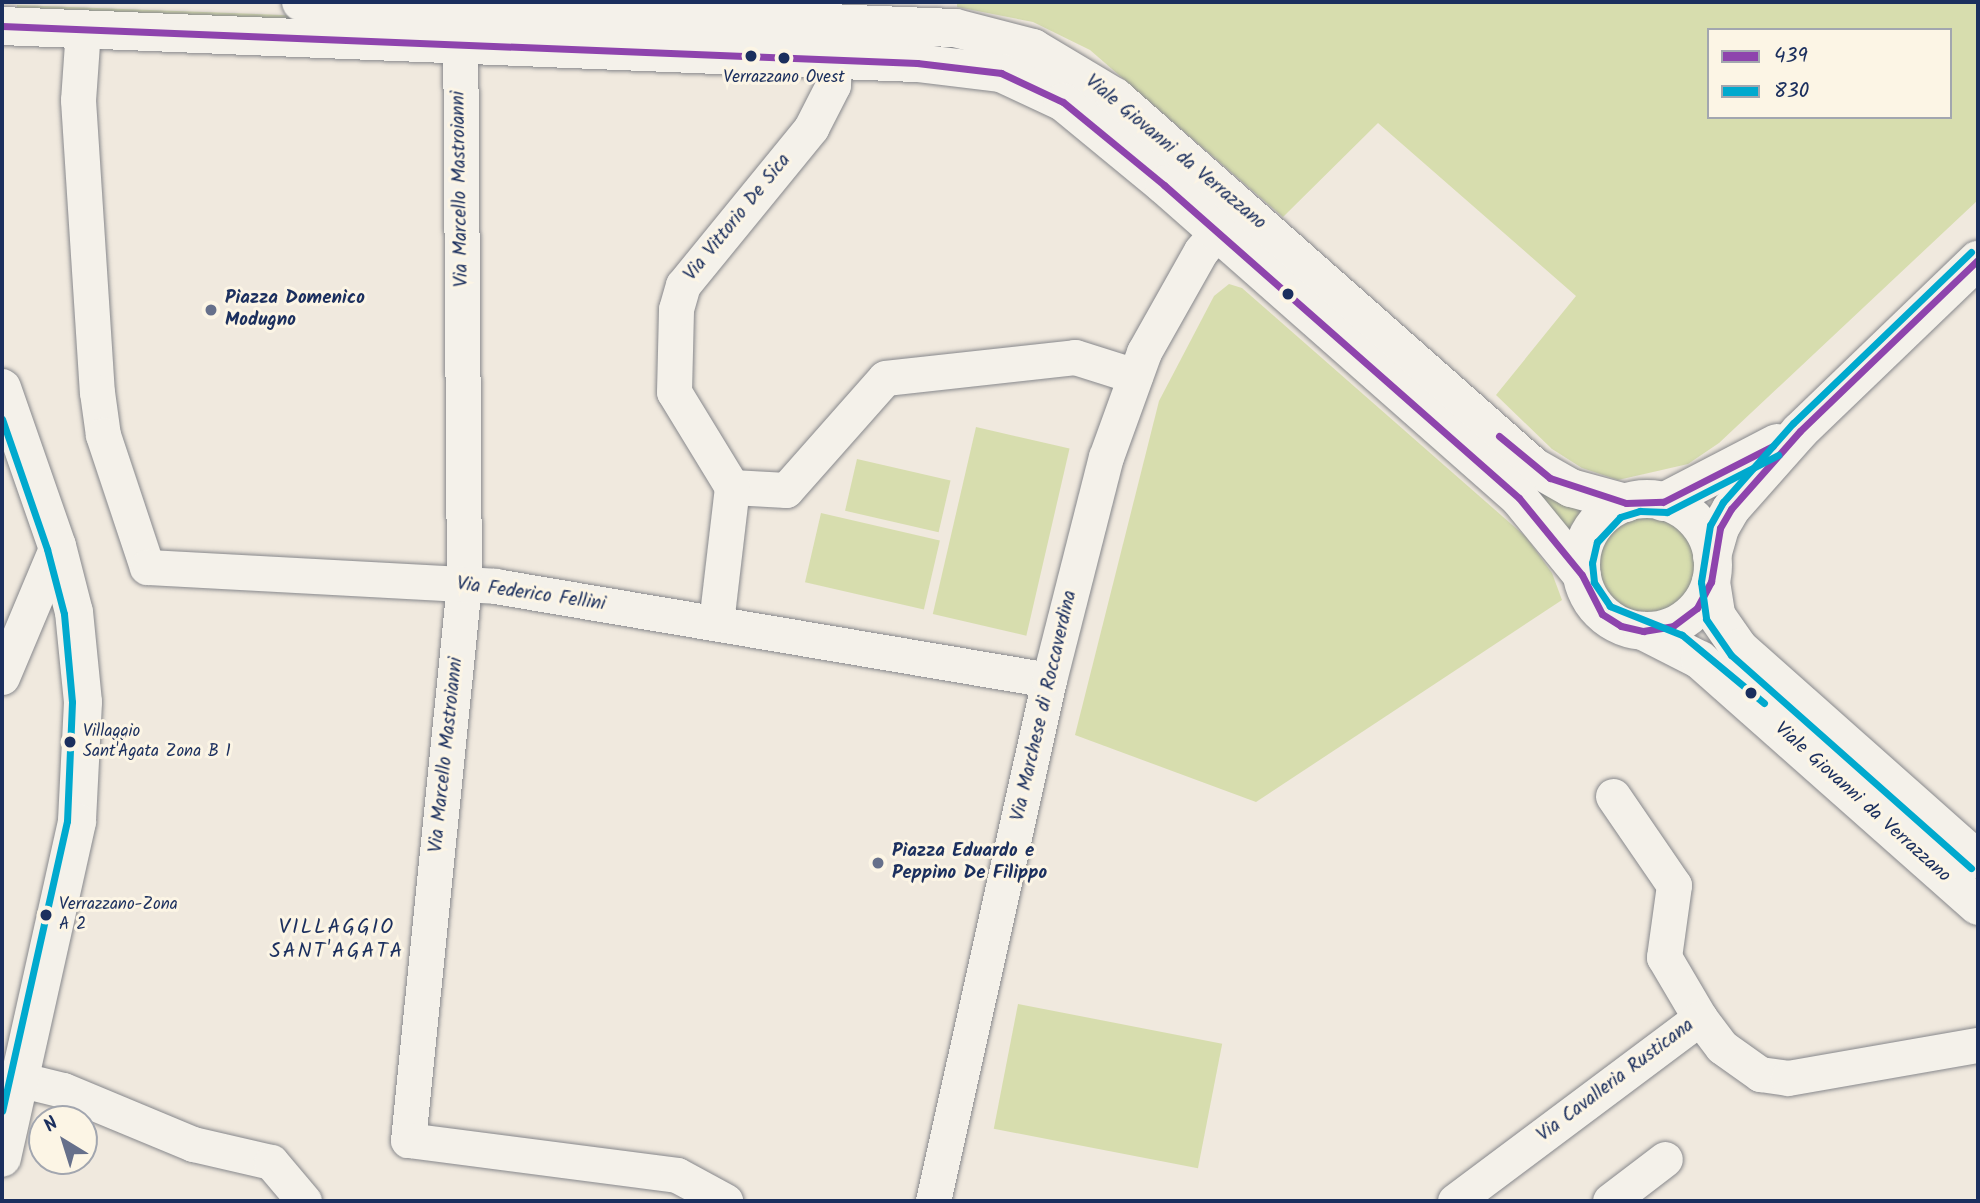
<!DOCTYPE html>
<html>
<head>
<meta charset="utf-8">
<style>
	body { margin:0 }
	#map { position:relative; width:1980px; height:1203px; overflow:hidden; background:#f0e9de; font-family:Kalam,sans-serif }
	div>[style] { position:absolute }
	.green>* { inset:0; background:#d7ddae; transform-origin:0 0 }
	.round { border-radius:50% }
	.roads { filter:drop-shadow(0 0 2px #87888c) drop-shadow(0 0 2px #87888c) }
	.minor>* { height:35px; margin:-17.5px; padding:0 17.5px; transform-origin:17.5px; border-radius:17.5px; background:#f4f1ea }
	.tertiary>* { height:38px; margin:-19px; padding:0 19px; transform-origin:19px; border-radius:19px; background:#f4f1ea }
	.secondary>* { height:38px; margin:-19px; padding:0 19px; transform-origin:19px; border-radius:19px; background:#f4f1ea }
	.secondary>.ring { margin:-19px; padding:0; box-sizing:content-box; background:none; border:38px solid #f4f1ea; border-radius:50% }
	.bus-1>* { height:7px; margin:-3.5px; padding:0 3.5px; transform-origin:3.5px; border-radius:3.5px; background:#8e44ad }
	.bus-2>* { height:7px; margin:-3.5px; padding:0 3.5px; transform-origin:3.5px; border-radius:3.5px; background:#00a9ce }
	.dots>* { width:19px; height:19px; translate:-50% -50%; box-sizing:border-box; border:4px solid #fcf5e5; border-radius:50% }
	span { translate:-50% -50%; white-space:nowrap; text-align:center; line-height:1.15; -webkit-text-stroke:6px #fcf5e5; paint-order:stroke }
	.bus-label { font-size:17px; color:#1b2f5e }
	.left { translate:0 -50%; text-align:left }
	.street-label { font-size:19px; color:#1b2f5e }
	.poi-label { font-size:19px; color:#1b2f5e; font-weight:700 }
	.neighbourhood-label { font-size:21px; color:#1b2f5e; letter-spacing:2px }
	.frame { position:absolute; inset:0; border:4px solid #1b2f5e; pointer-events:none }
	.legend { position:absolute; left:1707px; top:28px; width:245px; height:91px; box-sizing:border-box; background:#fcf5e5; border:2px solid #a2a6af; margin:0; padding:9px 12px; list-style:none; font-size:21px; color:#1b2f5e }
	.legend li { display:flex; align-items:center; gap:14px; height:35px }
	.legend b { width:35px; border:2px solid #a2a6af }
	.north { position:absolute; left:28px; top:1105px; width:70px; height:70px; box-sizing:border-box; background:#fcf5e5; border:2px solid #a2a6af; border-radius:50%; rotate:322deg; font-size:19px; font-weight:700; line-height:28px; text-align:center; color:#1b2f5e }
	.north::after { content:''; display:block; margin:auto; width:24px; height:32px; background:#66708b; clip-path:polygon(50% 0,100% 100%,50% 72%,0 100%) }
</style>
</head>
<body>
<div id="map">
	<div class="green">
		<div style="clip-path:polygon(evenodd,957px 2px,1978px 2px,1978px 200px,1719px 443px,1688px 464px,1618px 480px,1582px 468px,1552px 449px,1496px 395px,1576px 296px,1378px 123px,1283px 217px,1090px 50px,1033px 22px,957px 7px,957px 2px,1709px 30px,1950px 30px,1950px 117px,1709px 117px,1709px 30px)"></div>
		<div style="clip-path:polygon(17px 5px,416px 20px,419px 23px,17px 11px)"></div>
		<div style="clip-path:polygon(1229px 284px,1242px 288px,1526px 537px,1552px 573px,1562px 600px,1256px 802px,1075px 735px,1159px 401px,1214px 296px)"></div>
		<div style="clip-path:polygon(1466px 423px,1584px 506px,1567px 532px)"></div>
		<div style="left:976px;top:427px;width:96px;height:192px;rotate:13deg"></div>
		<div style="left:857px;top:459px;width:96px;height:53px;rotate:13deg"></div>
		<div class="round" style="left:1594px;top:512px;width:106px;height:106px"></div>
		<div style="left:821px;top:513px;width:122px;height:71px;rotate:13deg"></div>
		<div style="left:1018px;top:1004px;width:208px;height:127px;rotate:11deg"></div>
	</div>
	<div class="roads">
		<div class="minor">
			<div style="left:460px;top:16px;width:568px;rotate:89.6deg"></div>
			<div style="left:464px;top:584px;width:559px;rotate:95.75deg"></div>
			<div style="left:408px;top:1140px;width:271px;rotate:7.4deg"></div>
			<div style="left:677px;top:1175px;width:55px;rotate:28.4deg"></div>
			<div style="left:83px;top:29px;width:71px;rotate:94deg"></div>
			<div style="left:78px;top:100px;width:293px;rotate:86.3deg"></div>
			<div style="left:97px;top:392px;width:43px;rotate:82.1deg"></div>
			<div style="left:103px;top:435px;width:139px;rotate:71.6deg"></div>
			<div style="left:147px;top:567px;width:349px;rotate:3.1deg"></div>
			<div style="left:495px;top:586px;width:562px;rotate:9.63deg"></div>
			<div style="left:732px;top:487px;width:54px;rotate:3.2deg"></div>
			<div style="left:786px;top:490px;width:149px;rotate:-48.5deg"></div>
			<div style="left:885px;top:378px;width:191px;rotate:-6.3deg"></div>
			<div style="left:1075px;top:357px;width:63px;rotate:17.6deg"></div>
			<div style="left:716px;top:623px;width:137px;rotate:-83.3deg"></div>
			<div style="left:732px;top:487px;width:111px;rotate:-121.4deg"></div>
			<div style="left:674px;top:392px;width:83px;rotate:-88.6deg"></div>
			<div style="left:676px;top:309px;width:25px;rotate:-74deg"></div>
			<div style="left:683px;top:285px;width:203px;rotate:-50.8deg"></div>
			<div style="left:811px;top:128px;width:48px;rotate:-62.9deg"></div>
			<div style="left:833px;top:85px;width:25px;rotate:-88deg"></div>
			<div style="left:2px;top:677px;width:142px;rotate:-67.2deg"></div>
			<div style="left:1613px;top:796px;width:108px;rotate:55.6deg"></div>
			<div style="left:1674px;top:885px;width:73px;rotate:97.9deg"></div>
			<div style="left:1664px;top:957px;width:71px;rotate:59.5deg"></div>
			<div style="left:22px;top:1080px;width:42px;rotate:13.7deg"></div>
			<div style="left:63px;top:1090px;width:141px;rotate:22.6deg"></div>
			<div style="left:193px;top:1144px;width:80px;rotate:13deg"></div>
			<div style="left:271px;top:1162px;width:51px;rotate:49.8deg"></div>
			<div style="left:933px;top:1201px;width:534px;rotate:-77.45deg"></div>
			<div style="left:1049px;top:680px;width:230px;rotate:-75.7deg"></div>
			<div style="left:1106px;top:457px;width:112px;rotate:-70.1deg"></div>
			<div style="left:1144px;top:352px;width:116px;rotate:-60.6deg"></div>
			<div style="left:1201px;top:251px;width:55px;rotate:-50.2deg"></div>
			<div style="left:1455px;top:1201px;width:306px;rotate:-36.8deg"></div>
			<div style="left:1700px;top:1018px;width:36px;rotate:53deg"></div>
			<div style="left:1722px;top:1047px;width:47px;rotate:35.4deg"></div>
			<div style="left:1760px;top:1074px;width:28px;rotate:8deg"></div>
			<div style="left:1788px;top:1078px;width:193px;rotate:-9.9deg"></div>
			<div style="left:1610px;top:1201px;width:69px;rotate:-37.4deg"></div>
		</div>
		<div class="tertiary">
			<div style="left:2px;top:388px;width:167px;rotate:70.8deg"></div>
			<div style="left:57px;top:546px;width:68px;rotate:75.6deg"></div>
			<div style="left:74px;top:612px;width:90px;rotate:84.3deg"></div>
			<div style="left:83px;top:702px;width:120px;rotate:92.9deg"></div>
			<div style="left:77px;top:822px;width:344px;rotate:102.6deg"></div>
		</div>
		<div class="secondary">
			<div style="left:301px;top:2px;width:655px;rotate:2.28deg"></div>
			<div style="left:955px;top:28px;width:81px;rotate:14.4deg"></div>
			<div style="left:1033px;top:48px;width:96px;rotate:30.9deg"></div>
			<div style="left:1115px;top:97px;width:559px;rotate:41.45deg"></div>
			<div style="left:1534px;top:467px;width:43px;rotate:29.6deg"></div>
			<div style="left:1571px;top:488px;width:57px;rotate:15.3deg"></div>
			<div style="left:2px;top:26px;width:916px;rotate:2.32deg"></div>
			<div style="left:917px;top:63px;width:85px;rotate:6.8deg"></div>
			<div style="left:1001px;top:73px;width:68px;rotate:25.1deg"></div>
			<div style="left:1063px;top:102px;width:131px;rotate:39.4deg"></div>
			<div style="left:1164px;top:185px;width:473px;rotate:41.4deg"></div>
			<div style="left:1519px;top:498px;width:99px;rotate:50.7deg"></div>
			<div class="ring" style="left:1581px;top:499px;width:94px;height:94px"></div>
			<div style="left:1663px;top:502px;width:128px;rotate:-27.4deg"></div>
			<div style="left:1712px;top:556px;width:29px;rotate:-74deg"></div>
			<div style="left:1720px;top:528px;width:22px;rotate:-60deg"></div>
			<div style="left:1731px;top:509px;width:104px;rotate:-48.5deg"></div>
			<div style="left:1800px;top:431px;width:247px;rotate:-43.9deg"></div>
			<div style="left:1711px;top:582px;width:33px;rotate:81deg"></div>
			<div style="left:1716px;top:615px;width:40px;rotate:55.1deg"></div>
			<div style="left:1739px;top:648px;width:319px;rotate:41.6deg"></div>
			<div style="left:1643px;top:631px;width:64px;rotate:27deg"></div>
			<div style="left:1700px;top:660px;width:371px;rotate:41.5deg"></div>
		</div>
	</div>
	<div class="bus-1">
		<div style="left:2px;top:26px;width:916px;rotate:2.32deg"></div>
		<div style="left:917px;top:63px;width:85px;rotate:6.8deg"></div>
		<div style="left:1001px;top:73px;width:68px;rotate:25.1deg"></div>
		<div style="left:1063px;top:102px;width:131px;rotate:39.4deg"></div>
		<div style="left:1164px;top:185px;width:473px;rotate:41.4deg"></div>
		<div style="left:1519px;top:498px;width:99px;rotate:50.7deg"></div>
		<div style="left:1582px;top:575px;width:44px;rotate:62.9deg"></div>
		<div style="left:1602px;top:614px;width:22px;rotate:32deg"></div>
		<div style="left:1621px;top:626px;width:23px;rotate:13deg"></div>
		<div style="left:1643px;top:631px;width:30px;rotate:-9deg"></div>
		<div style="left:1673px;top:626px;width:30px;rotate:-37deg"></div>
		<div style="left:1697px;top:608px;width:30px;rotate:-62deg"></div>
		<div style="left:1711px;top:582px;width:55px;rotate:-80.5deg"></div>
		<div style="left:1720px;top:528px;width:22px;rotate:-60deg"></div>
		<div style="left:1731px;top:509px;width:104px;rotate:-48.5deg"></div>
		<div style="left:1800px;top:431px;width:247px;rotate:-43.9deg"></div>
		<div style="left:1499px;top:436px;width:66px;rotate:39.5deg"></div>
		<div style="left:1550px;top:478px;width:80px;rotate:18.2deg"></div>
		<div style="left:1626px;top:503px;width:37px;rotate:-2deg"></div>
		<div style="left:1663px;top:502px;width:123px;rotate:-27deg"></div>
	</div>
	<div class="bus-2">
		<div style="left:1971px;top:252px;width:247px;rotate:136.1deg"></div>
		<div style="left:1793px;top:423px;width:106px;rotate:131.5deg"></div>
		<div style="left:1723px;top:502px;width:26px;rotate:119deg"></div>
		<div style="left:1710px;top:525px;width:58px;rotate:99deg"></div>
		<div style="left:1701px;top:582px;width:37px;rotate:82deg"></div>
		<div style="left:1706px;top:619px;width:44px;rotate:55.2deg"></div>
		<div style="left:1731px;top:655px;width:321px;rotate:41.6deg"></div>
		<div style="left:2px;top:419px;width:138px;rotate:70.9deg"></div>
		<div style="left:47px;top:549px;width:67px;rotate:75.3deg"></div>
		<div style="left:64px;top:614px;width:88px;rotate:84.8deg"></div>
		<div style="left:72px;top:702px;width:119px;rotate:92.4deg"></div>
		<div style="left:67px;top:821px;width:297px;rotate:102.6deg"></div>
		<div style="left:1764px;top:703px;width:107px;rotate:-140.3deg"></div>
		<div style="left:1682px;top:635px;width:78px;rotate:-158.1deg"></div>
		<div style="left:1610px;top:606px;width:29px;rotate:-124deg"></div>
		<div style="left:1594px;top:582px;width:19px;rotate:-96deg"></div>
		<div style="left:1592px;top:563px;width:22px;rotate:-77deg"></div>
		<div style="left:1597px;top:542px;width:34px;rotate:-47deg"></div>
		<div style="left:1620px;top:517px;width:21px;rotate:-17deg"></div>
		<div style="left:1640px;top:511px;width:27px;rotate:2deg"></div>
		<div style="left:1667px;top:512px;width:125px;rotate:-27.2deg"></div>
	</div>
	<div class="dots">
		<div style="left:751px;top:56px;background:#1b2f5e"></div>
		<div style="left:784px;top:58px;background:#1b2f5e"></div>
		<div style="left:1288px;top:294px;background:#1b2f5e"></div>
		<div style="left:211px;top:310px;background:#66708b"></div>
		<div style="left:1751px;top:693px;background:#1b2f5e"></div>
		<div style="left:70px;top:742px;background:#1b2f5e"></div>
		<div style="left:878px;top:863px;background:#66708b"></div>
		<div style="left:46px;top:915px;background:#1b2f5e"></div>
	</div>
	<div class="bus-label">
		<span style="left:784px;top:78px">Verrazzano Ovest</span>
		<span class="left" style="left:83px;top:742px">Villaggio<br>Sant'Agata Zona B 1</span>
		<span class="left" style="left:59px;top:915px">Verrazzano-Zona<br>A 2</span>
	</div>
	<div class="street-label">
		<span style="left:1175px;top:153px;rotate:40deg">Viale Giovanni da Verrazzano</span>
		<span style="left:461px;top:189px;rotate:-91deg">Via Marcello Mastroianni</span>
		<span style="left:738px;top:218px;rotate:-51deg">Via Vittorio De Sica</span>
		<span style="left:531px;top:595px;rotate:8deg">Via Federico Fellini</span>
		<span style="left:1045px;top:706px;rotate:-77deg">Via Marchese di Roccaverdina</span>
		<span style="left:447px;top:755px;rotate:-84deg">Via Marcello Mastroianni</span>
		<span style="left:1862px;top:803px;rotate:42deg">Viale Giovanni da Verrazzano</span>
		<span style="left:1616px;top:1081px;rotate:-37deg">Via Cavalleria Rusticana</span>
	</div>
	<div class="poi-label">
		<span class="left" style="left:225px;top:310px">Piazza Domenico<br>Modugno</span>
		<span class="left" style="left:892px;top:863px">Piazza Eduardo e<br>Peppino De Filippo</span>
	</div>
	<div class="neighbourhood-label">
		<span style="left:337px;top:940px">VILLAGGIO<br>SANT'AGATA</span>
	</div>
	<div class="frame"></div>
	<ul class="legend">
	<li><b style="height:9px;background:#8e44ad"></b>439</li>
	<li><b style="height:9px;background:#00a9ce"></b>830</li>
	</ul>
	<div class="north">N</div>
</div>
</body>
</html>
